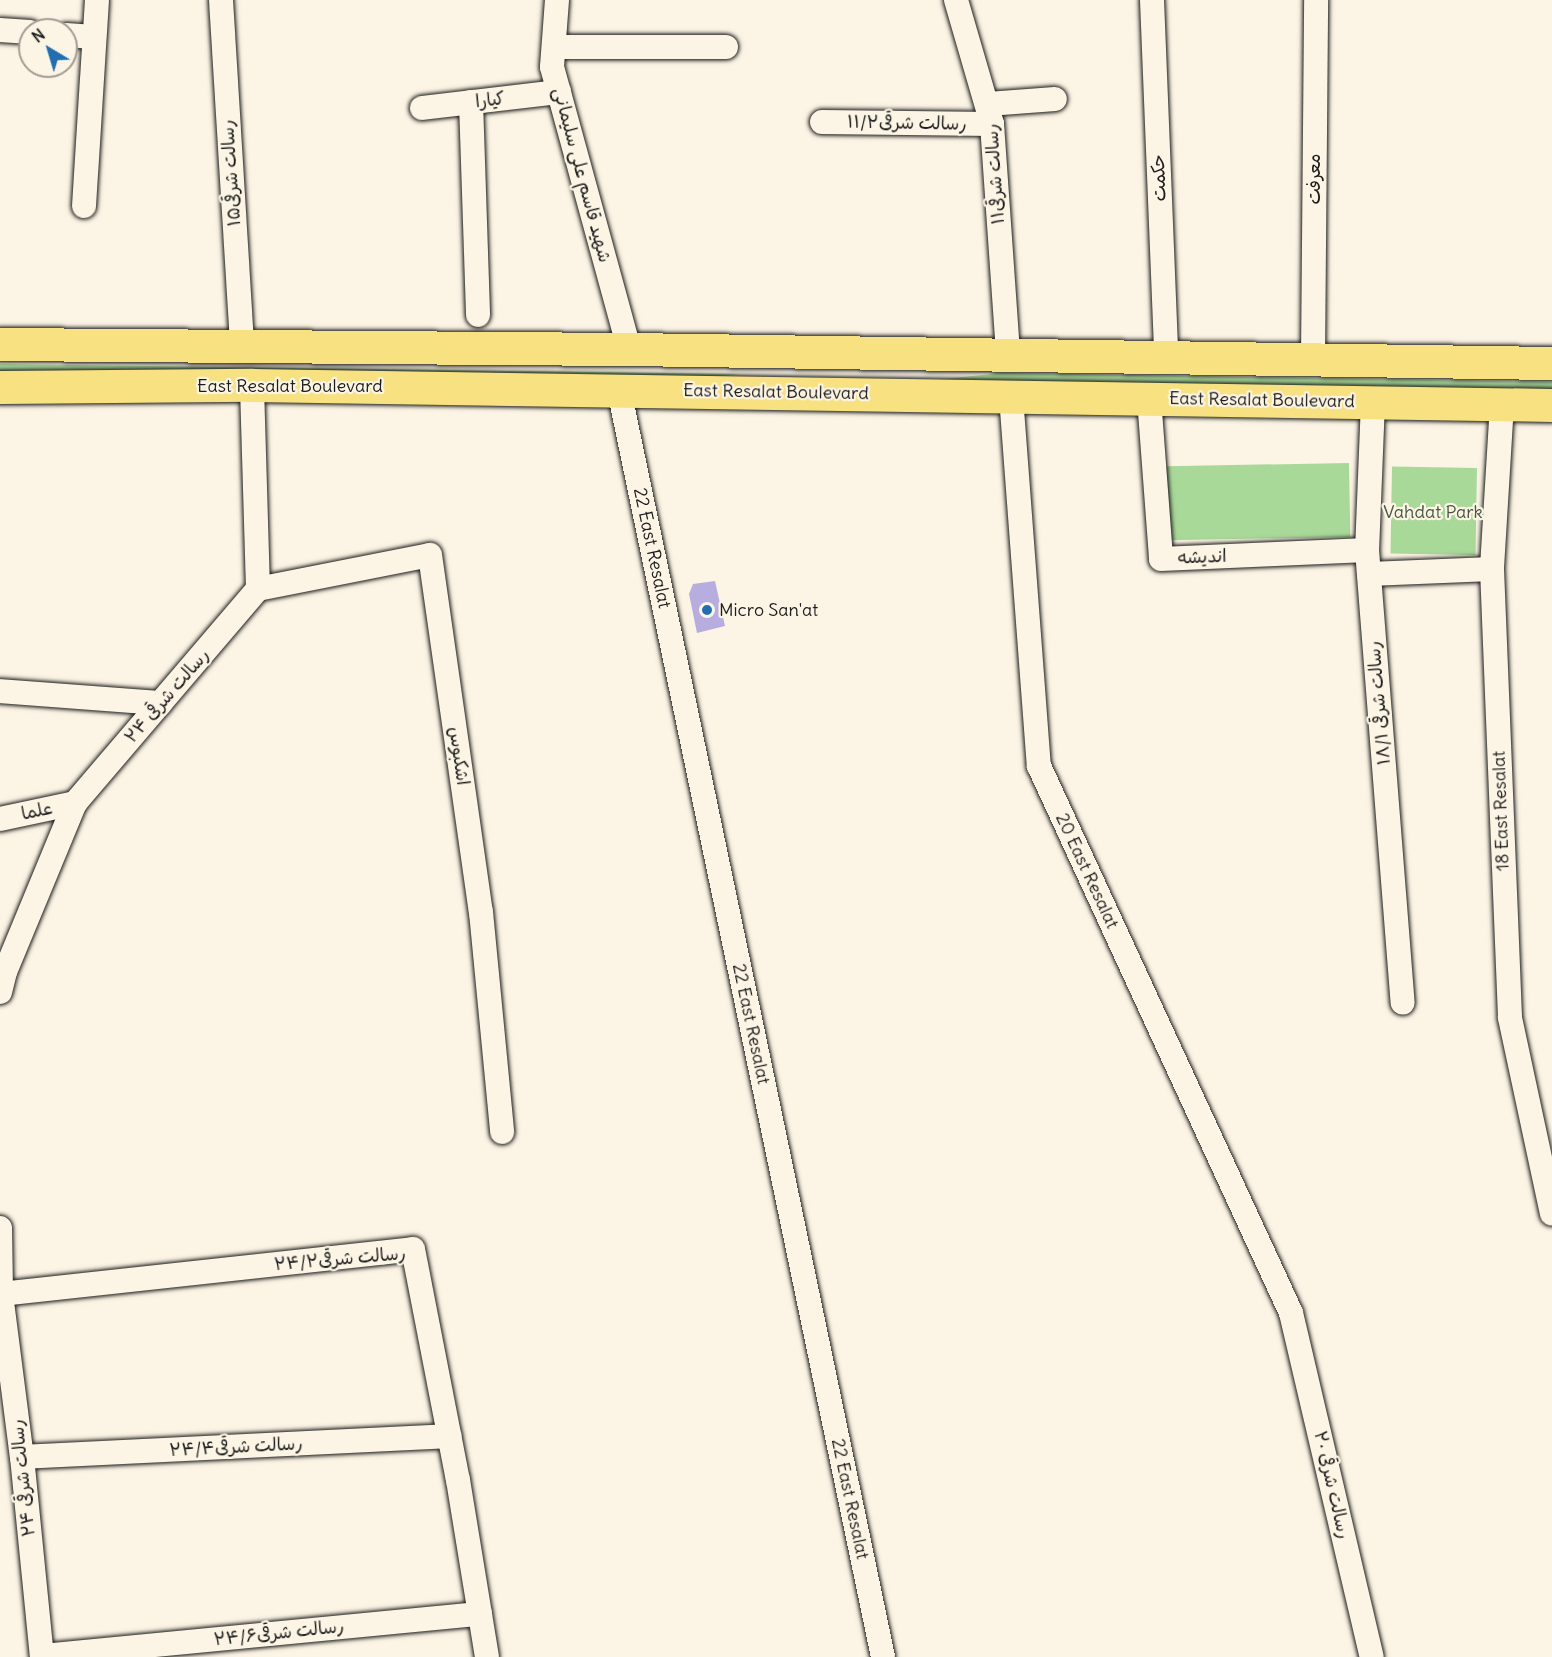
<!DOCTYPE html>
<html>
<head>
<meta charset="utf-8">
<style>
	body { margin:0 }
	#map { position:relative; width:1552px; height:1657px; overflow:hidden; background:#fcf5e5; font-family:Delius,"Playpen Sans Arabic",sans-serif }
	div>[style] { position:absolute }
	.green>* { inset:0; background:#a9d999; transform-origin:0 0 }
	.building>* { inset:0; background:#b7adde }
	.roads { filter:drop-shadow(0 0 2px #1c1c1c) drop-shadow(0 0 2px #1c1c1c) }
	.street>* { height:24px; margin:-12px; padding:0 12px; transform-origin:12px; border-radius:12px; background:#fcf5e5 }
	.primary>* { height:33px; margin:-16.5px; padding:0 16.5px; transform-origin:16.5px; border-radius:16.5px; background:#f8e181 }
	.dots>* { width:16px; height:16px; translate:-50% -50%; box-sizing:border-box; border:3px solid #fcf5e5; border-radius:50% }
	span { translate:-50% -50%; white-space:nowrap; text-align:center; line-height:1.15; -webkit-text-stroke:4.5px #fcf5e5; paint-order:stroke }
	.street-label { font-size:18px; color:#1c1c1c }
	.park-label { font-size:18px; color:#465542 }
	.poi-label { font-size:18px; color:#1c1c1c }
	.left { translate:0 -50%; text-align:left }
	.north { position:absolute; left:18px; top:18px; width:60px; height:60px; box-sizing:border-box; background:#fcf5e5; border:2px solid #a29e95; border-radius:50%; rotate:322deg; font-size:16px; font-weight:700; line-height:24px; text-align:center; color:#1c1c1c }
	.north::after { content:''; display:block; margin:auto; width:21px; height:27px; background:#1f6fb2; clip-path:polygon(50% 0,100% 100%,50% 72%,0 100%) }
</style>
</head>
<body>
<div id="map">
	<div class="green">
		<div style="clip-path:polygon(0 364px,741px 374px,662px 382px,0 377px)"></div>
		<div style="clip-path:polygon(1002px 373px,1552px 382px,1552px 396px,895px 384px)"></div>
		<div style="left:1349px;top:463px;width:74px;height:183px;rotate:89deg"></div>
		<div style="left:1477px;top:468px;width:87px;height:85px;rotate:91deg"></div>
	</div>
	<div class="building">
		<div style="clip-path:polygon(715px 581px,725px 626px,697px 633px,689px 594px,693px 584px)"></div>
	</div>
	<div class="roads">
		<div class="street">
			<div style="left:221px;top:0;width:347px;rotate:86.5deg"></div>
			<div style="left:557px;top:0;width:67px;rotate:94.3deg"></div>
			<div style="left:552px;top:67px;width:292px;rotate:74.7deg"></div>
			<div style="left:956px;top:0;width:129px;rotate:73.8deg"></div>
			<div style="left:992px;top:124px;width:231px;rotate:86deg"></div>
			<div style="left:1152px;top:0;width:356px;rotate:87.7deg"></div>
			<div style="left:0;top:30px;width:30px;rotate:4deg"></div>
			<div style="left:66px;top:35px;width:28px;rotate:4deg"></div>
			<div style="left:554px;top:47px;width:172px"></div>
			<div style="left:471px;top:102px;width:213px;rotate:88.1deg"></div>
			<div style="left:988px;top:104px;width:67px;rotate:-4.3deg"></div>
			<div style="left:422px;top:108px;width:138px;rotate:-6.7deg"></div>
			<div style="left:822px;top:122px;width:170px;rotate:0.7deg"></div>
			<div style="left:84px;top:206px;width:206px;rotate:-86.4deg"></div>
			<div style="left:1313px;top:359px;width:359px;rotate:-89.5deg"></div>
			<div style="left:619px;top:390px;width:1294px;rotate:78.23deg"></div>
			<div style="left:1011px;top:396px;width:371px;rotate:85.7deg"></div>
			<div style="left:1039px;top:766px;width:602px;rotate:65.26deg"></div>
			<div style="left:1291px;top:1313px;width:353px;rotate:76.8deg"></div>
			<div style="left:1149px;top:398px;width:161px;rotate:85.7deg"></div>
			<div style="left:1161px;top:559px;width:206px;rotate:-2.5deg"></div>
			<div style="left:1373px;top:402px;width:148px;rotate:92.3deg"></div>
			<div style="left:1367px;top:550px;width:454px;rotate:85.5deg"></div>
			<div style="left:1502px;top:404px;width:165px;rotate:93.5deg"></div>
			<div style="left:1492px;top:569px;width:449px;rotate:87.7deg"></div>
			<div style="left:1510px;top:1018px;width:200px;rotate:77.9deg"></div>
			<div style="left:1369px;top:574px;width:123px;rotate:-2.3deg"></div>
			<div style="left:258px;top:589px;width:175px;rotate:-11.2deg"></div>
			<div style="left:430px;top:555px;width:361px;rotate:81.9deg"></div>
			<div style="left:481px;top:912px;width:221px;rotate:84.5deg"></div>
			<div style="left:0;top:691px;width:161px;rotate:4.3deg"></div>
			<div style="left:0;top:819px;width:77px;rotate:-12deg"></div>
			<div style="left:0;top:992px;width:21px;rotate:-76deg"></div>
			<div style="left:5px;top:972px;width:183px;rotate:-67.5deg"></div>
			<div style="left:75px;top:803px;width:282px;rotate:-49.5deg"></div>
			<div style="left:258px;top:589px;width:204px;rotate:-91.7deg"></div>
			<div style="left:0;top:1228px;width:66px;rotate:89.1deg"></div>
			<div style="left:1px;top:1294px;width:164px;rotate:82.7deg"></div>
			<div style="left:22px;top:1457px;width:201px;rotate:84.3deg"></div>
			<div style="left:1px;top:1294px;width:414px;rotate:-6.2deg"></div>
			<div style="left:413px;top:1249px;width:235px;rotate:79deg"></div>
			<div style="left:458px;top:1480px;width:179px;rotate:80.7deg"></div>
			<div style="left:22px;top:1457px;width:428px;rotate:-2.8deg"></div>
			<div style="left:42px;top:1656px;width:440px;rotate:-5.5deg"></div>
		</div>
		<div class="primary">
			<div style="left:0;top:344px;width:629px;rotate:0.46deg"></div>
			<div style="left:629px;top:349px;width:923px;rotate:0.87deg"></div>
			<div style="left:0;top:387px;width:252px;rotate:-0.5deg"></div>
			<div style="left:252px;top:385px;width:1300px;rotate:0.88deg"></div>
		</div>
	</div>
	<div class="dots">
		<div style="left:707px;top:610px;background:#1f6fb2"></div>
	</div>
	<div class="street-label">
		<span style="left:490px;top:100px;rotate:-7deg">کیارا</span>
		<span style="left:907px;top:123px;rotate:1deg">رسالت شرقی۱۱/۲</span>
		<span style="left:231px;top:173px;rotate:-94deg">رسالت شرقی۱۵</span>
		<span style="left:995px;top:174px;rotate:-94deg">رسالت شرقی۱۱</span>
		<span style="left:582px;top:175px;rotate:75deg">شهید قاسم علی سلیمانی</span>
		<span style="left:1159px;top:178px;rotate:-92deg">حکمت</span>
		<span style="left:1314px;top:179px;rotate:-90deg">معرفت</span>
		<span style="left:290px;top:386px">East Resalat Boulevard</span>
		<span style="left:776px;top:392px;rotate:1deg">East Resalat Boulevard</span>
		<span style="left:1262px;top:400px;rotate:1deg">East Resalat Boulevard</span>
		<span style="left:652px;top:548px;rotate:78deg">22 East Resalat</span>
		<span style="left:1202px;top:557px;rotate:-2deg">اندیشه</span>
		<span style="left:167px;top:696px;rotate:-49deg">رسالت شرقی ۲۴</span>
		<span style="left:1379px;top:703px;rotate:-95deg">رسالت شرقی ۱۸/۱</span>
		<span style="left:459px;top:756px;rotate:82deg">اشکبوس</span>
		<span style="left:37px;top:811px;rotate:-12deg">علما</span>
		<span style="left:1501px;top:811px;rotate:-92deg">18 East Resalat</span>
		<span style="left:1087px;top:871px;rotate:65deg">20 East Resalat</span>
		<span style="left:751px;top:1024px;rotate:78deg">22 East Resalat</span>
		<span style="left:340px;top:1259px;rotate:-5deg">رسالت شرقی۲۴/۲</span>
		<span style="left:236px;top:1447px;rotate:-3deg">رسالت شرقی۲۴/۴</span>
		<span style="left:23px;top:1478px;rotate:-96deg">رسالت شرقی ۲۴</span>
		<span style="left:1332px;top:1485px;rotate:77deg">رسالت شرقی ۲۰</span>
		<span style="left:850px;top:1499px;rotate:78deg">22 East Resalat</span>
		<span style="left:279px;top:1633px;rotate:-6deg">رسالت شرقی۲۴/۶</span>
	</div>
	<div class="park-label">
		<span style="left:1433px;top:512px">Vahdat Park</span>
	</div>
	<div class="poi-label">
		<span class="left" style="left:719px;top:610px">Micro San'at</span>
	</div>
	<div class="north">N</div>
</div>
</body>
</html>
